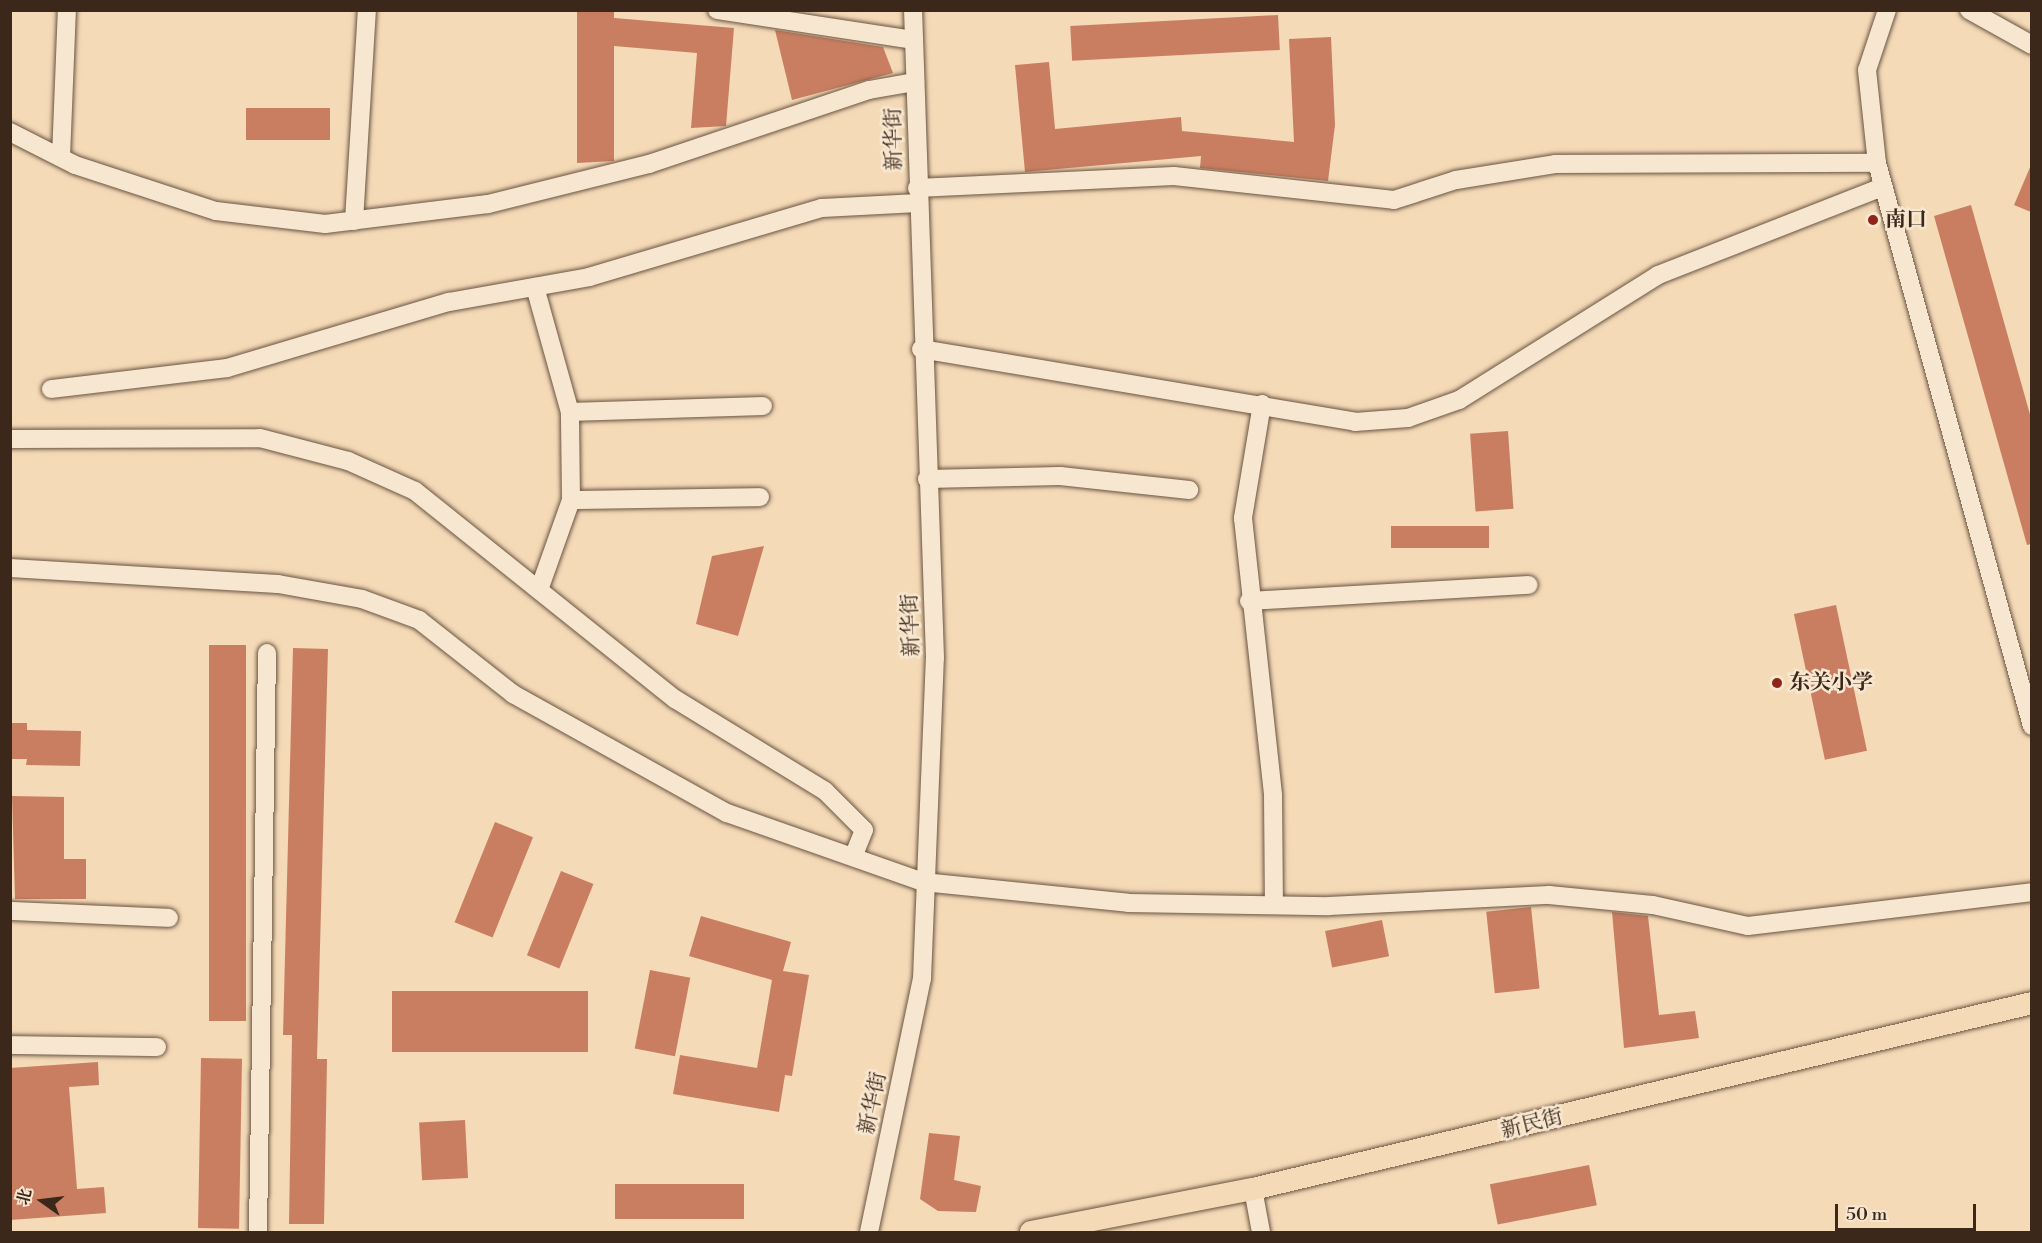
<!DOCTYPE html>
<html>
<head>
<meta charset="utf-8">
<style>
	body { margin:0 }
	#map { position:relative; width:2042px; height:1243px; overflow:hidden; background:#f4dab7; font-family:"Libre Bodoni","Noto Serif SC",serif }
	div>[style] { position:absolute }
	.building>* { inset:0; background:#c97e61; transform-origin:0 0 }
	.roads { filter:drop-shadow(0 0 2px #6a5441) drop-shadow(0 0 2px #6a5441) }
	.minor>* { height:18px; margin:-9px; padding:0 9px; transform-origin:9px; border-radius:9px; background:#f8e7d0 }
	.major>* { height:22px; margin:-11px; padding:0 11px; transform-origin:11px; border-radius:11px; background:#f4dab7 }
	.dots>* { width:16px; height:16px; translate:-50% -50%; box-sizing:border-box; border:3px solid #f8e7d0; border-radius:50% }
	span { translate:-50% -50%; white-space:nowrap; text-align:center; line-height:1.15; -webkit-text-stroke:5px #f8e7d0; paint-order:stroke }
	.street-label { font-size:21px; color:#3c281a }
	.poi-label { font-size:21px; color:#3c281a; font-weight:700 }
	.left { translate:0 -50%; text-align:left }
	.frame { position:absolute; inset:0; border:12px solid #3c281a; pointer-events:none }
	.north { position:absolute; left:12px; top:1171px; width:60px; height:60px; -webkit-text-stroke:4px #f8e7d0; paint-order:stroke; rotate:284deg; font-size:16px; font-weight:700; line-height:24px; text-align:center; color:#3c281a }
	.north::after { content:''; display:block; margin:auto; width:21px; height:27px; background:#3c281a; clip-path:polygon(50% 0,100% 100%,50% 72%,0 100%) }
	.scale { position:absolute; left:1835px; top:1204px; width:141px; height:27px; box-sizing:border-box; border:3px solid #3c281a; border-top:0; padding-left:8px; font-size:18px; line-height:21px; white-space:nowrap; color:#3c281a; -webkit-text-stroke:4px #f8e7d0; paint-order:stroke }
</style>
</head>
<body>
<div id="map">
	<div class="building">
		<div style="clip-path:polygon(577px 12px,614px 12px,614px 18px,734px 28px,726px 126px,691px 128px,697px 53px,614px 46px,614px 161px,577px 163px)"></div>
		<div style="left:1278px;top:15px;width:35px;height:208px;rotate:87deg"></div>
		<div style="clip-path:polygon(775px 30px,883px 47px,893px 73px,792px 100px)"></div>
		<div style="clip-path:polygon(1331px 37px,1335px 125px,1328px 181px,1200px 168px,1201px 156px,1025px 172px,1015px 65px,1049px 62px,1055px 129px,1181px 117px,1182px 131px,1294px 142px,1289px 39px)"></div>
		<div style="left:330px;top:108px;width:32px;height:84px;rotate:90deg"></div>
		<div style="clip-path:polygon(2031px 165px,2031px 212px,2014px 205px)"></div>
		<div style="clip-path:polygon(1971px 205px,2031px 418px,2031px 544px,2027px 545px,1934px 216px)"></div>
		<div style="left:1508px;top:431px;width:78px;height:38px;rotate:86deg"></div>
		<div style="left:1489px;top:526px;width:22px;height:98px;rotate:90deg"></div>
		<div style="clip-path:polygon(764px 546px,738px 636px,696px 624px,712px 556px)"></div>
		<div style="left:1836px;top:605px;width:149px;height:43px;rotate:78deg"></div>
		<div style="left:209px;top:645px;width:37px;height:376px"></div>
		<div style="clip-path:polygon(293px 648px,328px 649px,317px 1059px,327px 1059px,324px 1224px,289px 1224px,292px 1035px,283px 1035px)"></div>
		<div style="clip-path:polygon(10px 723px,27px 723px,27px 730px,81px 731px,80px 766px,26px 765px,27px 759px,10px 759px)"></div>
		<div style="clip-path:polygon(12px 796px,64px 797px,64px 859px,86px 859px,86px 899px,15px 899px)"></div>
		<div style="left:495px;top:822px;width:41px;height:108px;rotate:22deg"></div>
		<div style="left:561px;top:871px;width:35px;height:91px;rotate:22deg"></div>
		<div style="left:1531px;top:907px;width:82px;height:45px;rotate:84deg"></div>
		<div style="clip-path:polygon(1612px 912px,1648px 916px,1659px 1015px,1695px 1011px,1699px 1038px,1624px 1048px)"></div>
		<div style="clip-path:polygon(701px 916px,791px 942px,783px 971px,809px 975px,792px 1076px,785px 1075px,779px 1112px,673px 1094px,680px 1055px,757px 1068px,772px 980px,689px 956px)"></div>
		<div style="left:1382px;top:920px;width:37px;height:58px;rotate:79deg"></div>
		<div style="left:650px;top:970px;width:41px;height:80px;rotate:11deg"></div>
		<div style="left:392px;top:991px;width:196px;height:61px"></div>
		<div style="left:201px;top:1058px;width:41px;height:170px;rotate:1deg"></div>
		<div style="clip-path:polygon(98px 1062px,99px 1085px,69px 1087px,77px 1189px,104px 1187px,106px 1213px,10px 1220px,10px 1068px)"></div>
		<div style="left:465px;top:1120px;width:58px;height:46px;rotate:87deg"></div>
		<div style="clip-path:polygon(929px 1133px,960px 1136px,954px 1180px,981px 1186px,976px 1212px,938px 1211px,920px 1199px)"></div>
		<div style="left:1589px;top:1165px;width:41px;height:101px;rotate:79deg"></div>
		<div style="left:744px;top:1184px;width:35px;height:129px;rotate:90deg"></div>
	</div>
	<div class="roads">
		<div class="minor">
			<div style="left:717px;top:10px;width:199px;rotate:8.7deg"></div>
			<div style="left:1887px;top:10px;width:63px;rotate:108.4deg"></div>
			<div style="left:1867px;top:70px;width:94px;rotate:83.9deg"></div>
			<div style="left:1877px;top:163px;width:584px;rotate:74.61deg"></div>
			<div style="left:1969px;top:10px;width:72px;rotate:29.1deg"></div>
			<div style="left:10px;top:132px;width:73px;rotate:26.9deg"></div>
			<div style="left:75px;top:165px;width:148px;rotate:18.1deg"></div>
			<div style="left:216px;top:211px;width:110px;rotate:6.8deg"></div>
			<div style="left:325px;top:224px;width:164px;rotate:-7deg"></div>
			<div style="left:488px;top:204px;width:166px;rotate:-14deg"></div>
			<div style="left:649px;top:164px;width:232px;rotate:-18.6deg"></div>
			<div style="left:869px;top:90px;width:47px;rotate:-9.9deg"></div>
			<div style="left:61px;top:157px;width:147px;rotate:-87.7deg"></div>
			<div style="left:917px;top:188px;width:257px;rotate:-2.7deg"></div>
			<div style="left:1174px;top:176px;width:221px;rotate:6.2deg"></div>
			<div style="left:1394px;top:200px;width:65px;rotate:-17.9deg"></div>
			<div style="left:1456px;top:180px;width:100px;rotate:-9.2deg"></div>
			<div style="left:1555px;top:164px;width:322px;rotate:-0.2deg"></div>
			<div style="left:354px;top:221px;width:211px;rotate:-86.5deg"></div>
			<div style="left:535px;top:287px;width:130px;rotate:74.4deg"></div>
			<div style="left:921px;top:349px;width:440px;rotate:9.5deg"></div>
			<div style="left:1355px;top:422px;width:53px;rotate:-4.3deg"></div>
			<div style="left:1408px;top:418px;width:54px;rotate:-19.4deg"></div>
			<div style="left:1459px;top:400px;width:235px;rotate:-32.1deg"></div>
			<div style="left:1658px;top:275px;width:242px;rotate:-21.4deg"></div>
			<div style="left:51px;top:389px;width:177px;rotate:-6.8deg"></div>
			<div style="left:227px;top:368px;width:232px;rotate:-16.6deg"></div>
			<div style="left:449px;top:302px;width:142px;rotate:-10.1deg"></div>
			<div style="left:589px;top:277px;width:243px;rotate:-16.5deg"></div>
			<div style="left:822px;top:208px;width:96px;rotate:-3deg"></div>
			<div style="left:1262px;top:404px;width:116px;rotate:99.5deg"></div>
			<div style="left:1243px;top:518px;width:279px;rotate:83.8deg"></div>
			<div style="left:1273px;top:795px;width:110px;rotate:89.5deg"></div>
			<div style="left:10px;top:439px;width:250px;rotate:-0.2deg"></div>
			<div style="left:260px;top:438px;width:91px;rotate:14.6deg"></div>
			<div style="left:348px;top:461px;width:73px;rotate:24.1deg"></div>
			<div style="left:415px;top:491px;width:333px;rotate:38.7deg"></div>
			<div style="left:675px;top:699px;width:176px;rotate:31.5deg"></div>
			<div style="left:825px;top:791px;width:55px;rotate:45deg"></div>
			<div style="left:864px;top:830px;width:29px;rotate:112deg"></div>
			<div style="left:927px;top:479px;width:133px;rotate:-1.3deg"></div>
			<div style="left:1060px;top:476px;width:130px;rotate:6.2deg"></div>
			<div style="left:571px;top:500px;width:88px;rotate:-90.7deg"></div>
			<div style="left:570px;top:412px;width:193px;rotate:-1.8deg"></div>
			<div style="left:10px;top:568px;width:268px;rotate:3.4deg"></div>
			<div style="left:278px;top:584px;width:85px;rotate:10.1deg"></div>
			<div style="left:362px;top:599px;width:61px;rotate:20.2deg"></div>
			<div style="left:419px;top:620px;width:120px;rotate:38.2deg"></div>
			<div style="left:513px;top:694px;width:245px;rotate:29.1deg"></div>
			<div style="left:727px;top:813px;width:208px;rotate:19.4deg"></div>
			<div style="left:923px;top:882px;width:206px;rotate:5.8deg"></div>
			<div style="left:1128px;top:903px;width:201px;rotate:0.9deg"></div>
			<div style="left:1329px;top:906px;width:220px;rotate:-2.9deg"></div>
			<div style="left:1549px;top:895px;width:104px;rotate:5.5deg"></div>
			<div style="left:1653px;top:905px;width:97px;rotate:12.5deg"></div>
			<div style="left:1748px;top:926px;width:286px;rotate:-6.8deg"></div>
			<div style="left:539px;top:590px;width:96px;rotate:-70.4deg"></div>
			<div style="left:571px;top:500px;width:189px;rotate:-0.9deg"></div>
			<div style="left:1249px;top:601px;width:280px;rotate:-3.3deg"></div>
			<div style="left:10px;top:911px;width:159px;rotate:2.5deg"></div>
			<div style="left:10px;top:1045px;width:147px;rotate:0.8deg"></div>
			<div style="left:1253px;top:1189px;width:44px;rotate:79.5deg"></div>
			<div style="left:258px;top:1232px;width:579px;rotate:-89.11deg"></div>
			<div style="left:869px;top:1232px;width:258px;rotate:-78.2deg"></div>
			<div style="left:922px;top:979px;width:321px;rotate:-87.7deg"></div>
			<div style="left:935px;top:658px;width:648px;rotate:-91.94deg"></div>
		</div>
		<div class="major">
			<div style="left:1031px;top:1232px;width:226px;rotate:-11deg"></div>
			<div style="left:1253px;top:1189px;width:801px;rotate:-13.43deg"></div>
		</div>
	</div>
	<div class="dots">
		<div style="left:1873px;top:220px;background:#8f2418"></div>
		<div style="left:1777px;top:683px;background:#8f2418"></div>
	</div>
	<div class="street-label">
		<span style="left:894px;top:139px;rotate:-91deg">新华街</span>
		<span style="left:911px;top:625px;rotate:-92deg">新华街</span>
		<span style="left:873px;top:1103px;rotate:-78deg">新华街</span>
		<span style="left:1532px;top:1124px;rotate:-14deg">新民街</span>
	</div>
	<div class="poi-label">
		<span class="left" style="left:1885px;top:220px">南口</span>
		<span class="left" style="left:1789px;top:683px">东关小学</span>
	</div>
	<div class="frame"></div>
	<div class="north">北</div>
	<div class="scale">50 m</div>
</div>
</body>
</html>
